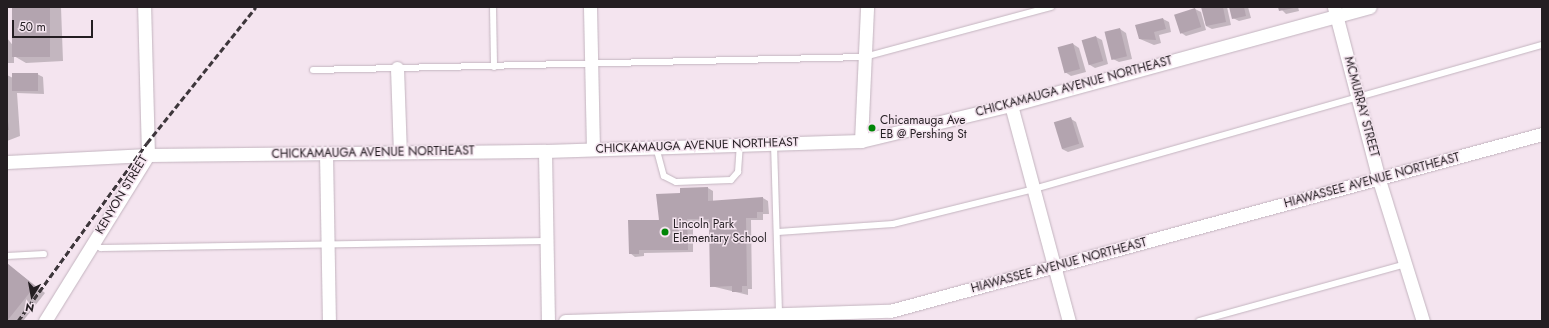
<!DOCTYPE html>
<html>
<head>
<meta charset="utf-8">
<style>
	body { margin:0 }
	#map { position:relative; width:1549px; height:328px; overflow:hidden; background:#f4e4ef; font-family:Jost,sans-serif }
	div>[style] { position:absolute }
	.shadow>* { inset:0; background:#0003 }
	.building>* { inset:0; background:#b3a4af; transform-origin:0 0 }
	.roads { filter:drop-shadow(0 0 1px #c3b4bf) drop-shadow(0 0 1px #c3b4bf) }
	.lane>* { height:6px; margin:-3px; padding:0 3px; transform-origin:3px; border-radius:3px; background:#fff }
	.street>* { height:13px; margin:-6.5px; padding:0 6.5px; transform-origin:6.5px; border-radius:6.5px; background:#fff }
	.rail>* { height:3px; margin-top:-1.5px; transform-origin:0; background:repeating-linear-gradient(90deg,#3d363b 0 6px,transparent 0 9px) }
	.dots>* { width:11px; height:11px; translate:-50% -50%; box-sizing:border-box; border:2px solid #f4e4ef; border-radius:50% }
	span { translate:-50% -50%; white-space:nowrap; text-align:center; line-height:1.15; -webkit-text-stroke:3px #f4e4ef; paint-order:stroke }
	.street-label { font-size:12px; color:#241e22 }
	.poi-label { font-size:12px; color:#241e22 }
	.left { translate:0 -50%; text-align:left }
	.frame { position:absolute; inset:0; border:8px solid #241e22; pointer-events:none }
	.north { position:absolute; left:12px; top:276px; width:40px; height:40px; -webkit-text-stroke:3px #f4e4ef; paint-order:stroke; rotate:191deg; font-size:11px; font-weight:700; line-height:16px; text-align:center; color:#241e22 }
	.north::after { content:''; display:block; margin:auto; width:14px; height:18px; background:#241e22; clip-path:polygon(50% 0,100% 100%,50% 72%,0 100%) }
	.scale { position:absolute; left:12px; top:20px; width:81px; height:18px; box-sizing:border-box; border:2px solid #241e22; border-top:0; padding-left:5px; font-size:12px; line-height:14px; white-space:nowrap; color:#241e22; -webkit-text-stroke:3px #f4e4ef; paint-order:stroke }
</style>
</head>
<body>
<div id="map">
	<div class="shadow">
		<div style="clip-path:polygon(13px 7px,61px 7px,63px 61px,26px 63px,14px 56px,14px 63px,7px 63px,7px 38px,15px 48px)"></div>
		<div style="clip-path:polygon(1202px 7px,1227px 7px,1231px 25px,1212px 29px,1206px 26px)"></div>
		<div style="clip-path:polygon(1231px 7px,1248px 7px,1251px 18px,1239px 21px,1233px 18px)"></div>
		<div style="clip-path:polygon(1279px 7px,1298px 7px,1299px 11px,1286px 14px)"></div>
		<div style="clip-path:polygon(1195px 9px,1201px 12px,1206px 30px,1186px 36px,1180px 32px)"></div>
		<div style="clip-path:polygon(1163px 19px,1169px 22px,1171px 32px,1159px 35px,1161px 43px,1154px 45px,1140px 39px)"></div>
		<div style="clip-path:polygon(1120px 29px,1126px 33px,1132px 59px,1119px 62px,1113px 59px)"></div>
		<div style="clip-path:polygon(1096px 37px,1102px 40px,1108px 64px,1095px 68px,1090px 65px)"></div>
		<div style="clip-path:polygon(1073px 44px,1079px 48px,1086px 72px,1071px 76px,1065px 72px)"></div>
		<div style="clip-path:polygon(37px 74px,43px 77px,44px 94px,17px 93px,20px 136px,7px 141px,7px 75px,13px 78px)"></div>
		<div style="clip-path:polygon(1071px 119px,1076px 122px,1084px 147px,1068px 152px,1062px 149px)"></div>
		<div style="clip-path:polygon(708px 188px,713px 191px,713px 202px,763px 198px,768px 201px,769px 214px,763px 214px,763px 220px,751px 220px,752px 289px,748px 289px,748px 295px,711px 286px,710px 222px,693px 222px,693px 252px,644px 253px,644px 256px,635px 257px,630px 253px,681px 194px)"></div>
		<div style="clip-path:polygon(7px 264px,45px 293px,23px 321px,7px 321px)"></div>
	</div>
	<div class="building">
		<div style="left:12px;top:7px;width:38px;height:50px"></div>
		<div style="clip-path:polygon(1201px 7px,1223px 7px,1226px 22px,1206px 26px)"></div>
		<div style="clip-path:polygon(1229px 7px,1244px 7px,1246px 16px,1232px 19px)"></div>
		<div style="clip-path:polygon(1278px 7px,1294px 7px,1294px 8px,1279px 11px)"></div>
		<div style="left:1195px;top:8px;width:20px;height:22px;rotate:72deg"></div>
		<div style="clip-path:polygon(1163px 18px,1166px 29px,1154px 32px,1156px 40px,1139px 39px,1135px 25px)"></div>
		<div style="left:1120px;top:28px;width:29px;height:16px;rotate:76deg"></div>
		<div style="left:1096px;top:36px;width:26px;height:15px;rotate:74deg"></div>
		<div style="left:1073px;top:43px;width:27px;height:16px;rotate:75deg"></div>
		<div style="left:38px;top:73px;width:18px;height:26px;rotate:90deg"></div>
		<div style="clip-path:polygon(7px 113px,9px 130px,7px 130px)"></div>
		<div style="left:1071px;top:117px;width:28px;height:18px;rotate:73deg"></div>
		<div style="clip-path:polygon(708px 187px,708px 201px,763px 197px,763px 212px,757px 212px,757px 218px,746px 218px,747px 286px,742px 286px,742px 292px,732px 292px,732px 286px,710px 287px,709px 219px,687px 219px,688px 250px,639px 250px,639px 254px,629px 254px,628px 220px,659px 220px,656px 194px,680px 193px,680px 188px)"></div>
		<div style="clip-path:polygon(7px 263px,35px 286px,7px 321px)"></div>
	</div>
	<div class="roads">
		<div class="lane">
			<div style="left:493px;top:7px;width:60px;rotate:89deg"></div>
			<div style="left:313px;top:70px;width:551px;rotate:-1.35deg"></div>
			<div style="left:864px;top:57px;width:194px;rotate:-15deg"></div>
			<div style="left:774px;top:144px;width:170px;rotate:88.3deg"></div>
			<div style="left:656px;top:147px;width:30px;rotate:75deg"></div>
			<div style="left:664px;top:176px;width:13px;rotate:27deg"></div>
			<div style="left:676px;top:182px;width:55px;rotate:-2.1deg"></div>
			<div style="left:731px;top:180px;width:11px;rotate:-49deg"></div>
			<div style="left:738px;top:172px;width:27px;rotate:-86deg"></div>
			<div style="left:778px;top:232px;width:115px;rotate:-4deg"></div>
			<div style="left:893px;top:224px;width:145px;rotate:-13.9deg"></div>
			<div style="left:1034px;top:189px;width:528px;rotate:-15.83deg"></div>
			<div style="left:93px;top:244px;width:9px;rotate:27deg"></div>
			<div style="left:101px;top:248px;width:446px;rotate:-0.9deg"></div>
			<div style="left:7px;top:256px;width:37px;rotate:-3deg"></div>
			<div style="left:1199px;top:321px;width:215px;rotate:-15.4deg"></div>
		</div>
		<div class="street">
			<div style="left:590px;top:7px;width:142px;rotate:88.8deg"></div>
			<div style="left:1334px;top:7px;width:179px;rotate:75.4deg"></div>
			<div style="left:1379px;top:180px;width:148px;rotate:72.7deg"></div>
			<div style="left:397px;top:68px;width:84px;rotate:88deg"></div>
			<div style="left:1011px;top:105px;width:224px;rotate:75deg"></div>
			<div style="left:861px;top:141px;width:134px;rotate:-87.4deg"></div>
			<div style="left:545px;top:151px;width:170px;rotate:89deg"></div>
			<div style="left:326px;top:153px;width:168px;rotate:89deg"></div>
			<div style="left:7px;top:162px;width:141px;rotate:-2.8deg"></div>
			<div style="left:148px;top:155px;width:397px;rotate:-0.6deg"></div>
			<div style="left:545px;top:151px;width:316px;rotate:-1.8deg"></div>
			<div style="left:861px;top:141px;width:154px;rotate:-13.5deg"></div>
			<div style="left:1011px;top:105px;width:372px;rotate:-15.3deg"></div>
			<div style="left:45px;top:321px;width:195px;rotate:-58.2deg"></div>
			<div style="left:148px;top:155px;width:148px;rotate:-91.5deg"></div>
			<div style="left:565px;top:321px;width:325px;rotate:-1.8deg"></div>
			<div style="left:890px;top:311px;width:676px;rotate:-15.19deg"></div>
		</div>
	</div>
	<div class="rail">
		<div style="left:18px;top:321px;width:220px;rotate:-54.1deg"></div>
		<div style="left:147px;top:143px;width:174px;rotate:-51.3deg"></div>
	</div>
	<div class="dots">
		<div style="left:872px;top:128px;background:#008507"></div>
		<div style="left:665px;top:232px;background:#008507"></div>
	</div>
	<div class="street-label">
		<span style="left:1074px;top:87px;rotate:-15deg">CHICKAMAUGA AVENUE NORTHEAST</span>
		<span style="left:1361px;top:107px;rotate:75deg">MCMURRAY STREET</span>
		<span style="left:697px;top:146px;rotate:-2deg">CHICKAMAUGA AVENUE NORTHEAST</span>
		<span style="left:373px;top:153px;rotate:-1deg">CHICKAMAUGA AVENUE NORTHEAST</span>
		<span style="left:1372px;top:181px;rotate:-15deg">HIAWASSEE AVENUE NORTHEAST</span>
		<span style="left:122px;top:195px;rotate:-59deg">KENYON STREET</span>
		<span style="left:1059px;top:266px;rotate:-15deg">HIAWASSEE AVENUE NORTHEAST</span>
	</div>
	<div class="poi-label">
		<span class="left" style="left:880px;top:128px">Chicamauga Ave<br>EB @ Pershing St</span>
		<span class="left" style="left:673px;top:232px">Lincoln Park<br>Elementary School</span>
	</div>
	<div class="frame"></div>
	<div class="north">N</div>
	<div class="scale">50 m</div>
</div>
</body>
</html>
